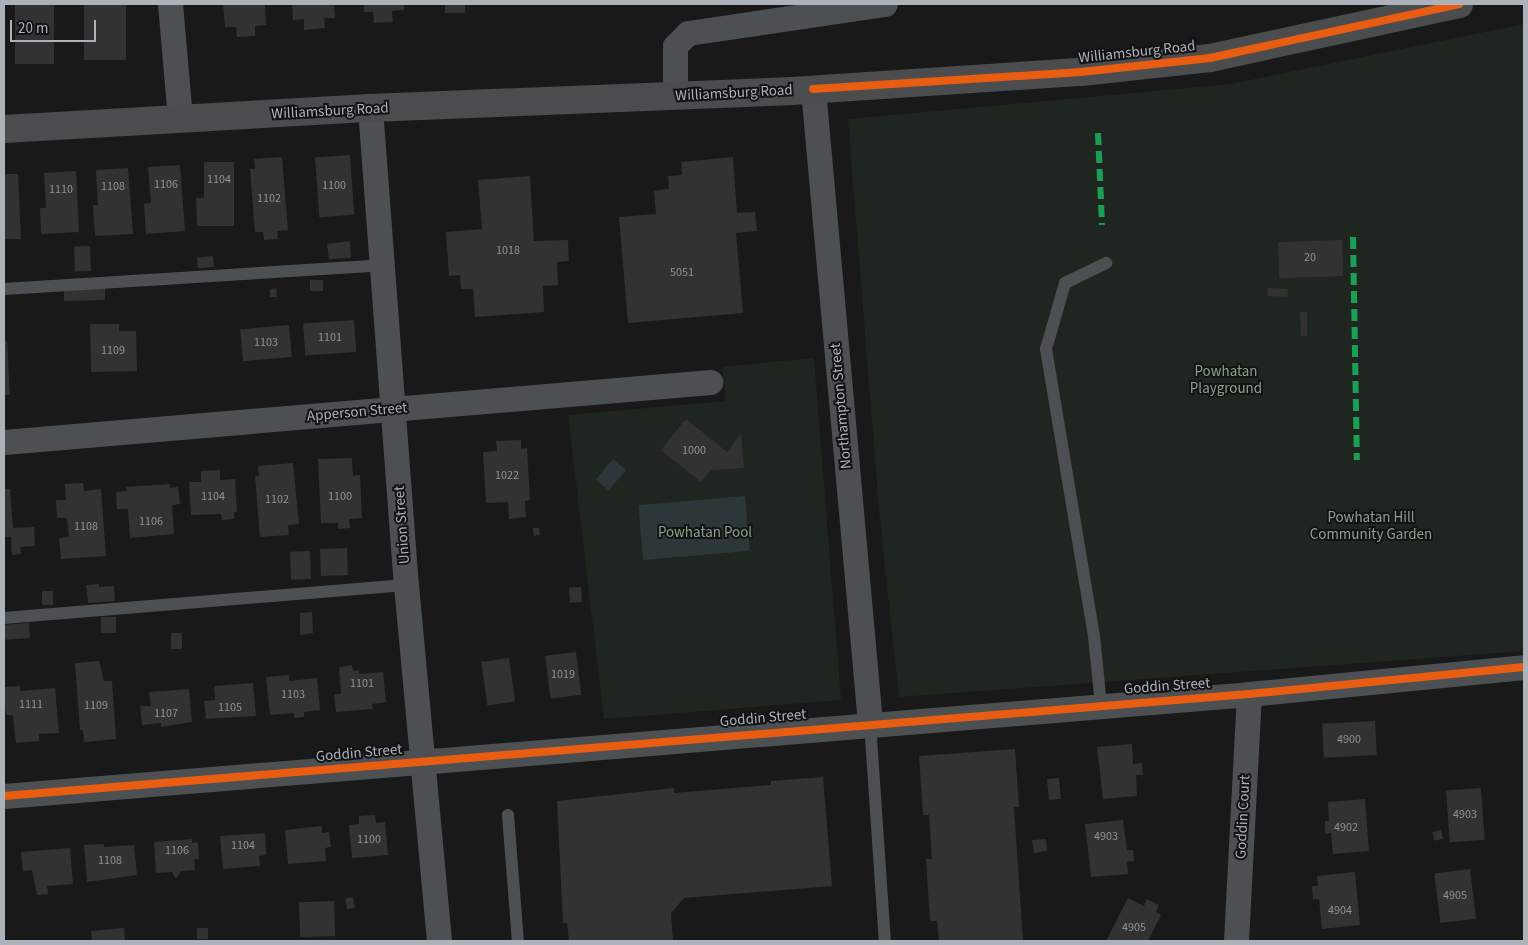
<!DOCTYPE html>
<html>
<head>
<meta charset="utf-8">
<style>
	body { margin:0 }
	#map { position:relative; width:1528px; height:945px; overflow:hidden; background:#191919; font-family:"Source Sans 3",sans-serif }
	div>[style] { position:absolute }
	.green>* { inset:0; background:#1f261f }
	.water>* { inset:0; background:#2d373a; transform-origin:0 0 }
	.building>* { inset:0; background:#323233; transform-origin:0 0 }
	.lane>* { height:12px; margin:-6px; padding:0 6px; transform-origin:6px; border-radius:6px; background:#4d5052 }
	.street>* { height:25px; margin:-12.5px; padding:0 12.5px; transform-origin:12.5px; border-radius:12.5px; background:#4d5052 }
	.primary>* { height:28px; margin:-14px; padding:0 14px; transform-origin:14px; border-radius:14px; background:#4b4c4e }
	.quiet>* { height:6px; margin-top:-3px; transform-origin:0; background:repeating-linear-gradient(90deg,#1a9f57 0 12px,transparent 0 18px) }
	.cycleway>* { height:8px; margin:-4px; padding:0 4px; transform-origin:4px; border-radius:4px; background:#e95d12 }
	span { translate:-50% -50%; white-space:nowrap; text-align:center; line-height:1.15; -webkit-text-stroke:4px #131315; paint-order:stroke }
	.number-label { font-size:12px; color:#8d9298 }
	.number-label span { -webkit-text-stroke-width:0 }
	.street-label { font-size:15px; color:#abb2b9 }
	.park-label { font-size:15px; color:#87a384 }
	.frame { position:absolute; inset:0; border:5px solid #abb2b9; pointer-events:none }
	.scale { position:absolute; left:10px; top:20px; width:86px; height:22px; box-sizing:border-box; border:2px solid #abb2b9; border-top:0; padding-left:6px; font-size:15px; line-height:18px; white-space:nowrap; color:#abb2b9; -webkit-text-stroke:4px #131315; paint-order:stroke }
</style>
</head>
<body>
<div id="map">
	<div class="green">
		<div style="clip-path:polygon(1524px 24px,1524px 651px,899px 697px,879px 510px,848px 119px,1231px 84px)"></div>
		<div style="clip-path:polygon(814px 358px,841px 700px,604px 719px,568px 415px,726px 401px,722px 367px)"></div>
	</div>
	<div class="water">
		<div style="left:613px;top:459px;width:17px;height:27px;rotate:40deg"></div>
		<div style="left:745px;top:496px;width:55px;height:107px;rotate:85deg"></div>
	</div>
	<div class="building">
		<div style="left:15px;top:4px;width:39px;height:60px"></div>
		<div style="left:84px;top:4px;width:42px;height:56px"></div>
		<div style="clip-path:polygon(223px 4px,265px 4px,266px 25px,255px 26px,255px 36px,237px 37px,236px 27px,225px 27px)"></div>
		<div style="clip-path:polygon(292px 4px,334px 4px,335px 18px,324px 18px,325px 28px,304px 30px,304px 19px,293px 20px)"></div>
		<div style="clip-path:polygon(364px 4px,404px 4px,404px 10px,392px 11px,393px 22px,374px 23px,373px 12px,364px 12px)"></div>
		<div style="left:445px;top:4px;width:20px;height:9px"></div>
		<div style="left:350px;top:155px;width:60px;height:35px;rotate:86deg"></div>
		<div style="clip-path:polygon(282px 157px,288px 230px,277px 231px,278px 239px,264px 240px,263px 232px,255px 232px,250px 169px,255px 169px,254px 159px)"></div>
		<div style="clip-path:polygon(733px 157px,737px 213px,755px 212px,757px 231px,736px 233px,743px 313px,628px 323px,619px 217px,656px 214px,654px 191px,669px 189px,668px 176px,682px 175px,681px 162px)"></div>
		<div style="clip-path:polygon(204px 162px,234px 162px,234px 226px,197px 226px,196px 198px,204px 198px)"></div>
		<div style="clip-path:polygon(180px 165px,185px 231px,146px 234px,144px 204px,151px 203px,148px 167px)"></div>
		<div style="clip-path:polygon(128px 168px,133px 234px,95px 236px,93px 205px,98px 205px,96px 170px)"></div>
		<div style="clip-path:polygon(76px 171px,79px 232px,41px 234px,40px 208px,46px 208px,44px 173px)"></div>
		<div style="clip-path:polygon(4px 174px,18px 174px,21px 239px,4px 239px)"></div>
		<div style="clip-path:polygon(530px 176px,534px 241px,568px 240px,569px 261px,557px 262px,558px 285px,543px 286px,544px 312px,475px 317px,473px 289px,461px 289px,460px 275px,449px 276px,446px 232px,482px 229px,478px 180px)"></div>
		<div style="left:1342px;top:240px;width:36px;height:64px;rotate:88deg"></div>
		<div style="clip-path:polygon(350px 241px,351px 258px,329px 259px,327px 244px)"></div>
		<div style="left:90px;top:246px;width:25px;height:16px;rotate:88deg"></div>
		<div style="left:213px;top:256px;width:11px;height:16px;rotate:85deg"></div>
		<div style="left:323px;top:280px;width:11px;height:13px;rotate:90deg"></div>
		<div style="clip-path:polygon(105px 286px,105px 300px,64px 301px,64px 289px)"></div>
		<div style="clip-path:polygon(276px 288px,277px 297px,270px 297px,270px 289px)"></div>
		<div style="left:1268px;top:288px;width:20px;height:8px;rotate:3deg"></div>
		<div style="clip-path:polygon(1300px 312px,1307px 312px,1307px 336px,1301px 336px)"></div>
		<div style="left:354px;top:320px;width:32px;height:51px;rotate:86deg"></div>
		<div style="clip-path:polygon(90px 324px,119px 324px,119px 331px,136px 331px,137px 371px,91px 372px)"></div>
		<div style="left:289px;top:325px;width:32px;height:49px;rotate:85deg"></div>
		<div style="clip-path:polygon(4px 341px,7px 341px,10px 395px,4px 395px)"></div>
		<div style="clip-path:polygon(686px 419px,727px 452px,741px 434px,744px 468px,711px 470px,701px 482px,661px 450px)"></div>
		<div style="clip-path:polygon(521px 440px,521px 449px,527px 448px,530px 500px,525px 501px,526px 517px,509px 519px,508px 502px,486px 503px,483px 452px,497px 451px,496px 441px)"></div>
		<div style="clip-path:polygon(352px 458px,353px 476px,360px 475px,362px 518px,349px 519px,350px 528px,338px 529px,338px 523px,321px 523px,318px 459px)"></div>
		<div style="clip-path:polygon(293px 463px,299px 524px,288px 525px,289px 535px,260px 537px,255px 476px,259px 476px,258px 466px)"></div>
		<div style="clip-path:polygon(220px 470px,220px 480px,235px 479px,237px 512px,234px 512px,234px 519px,222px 520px,221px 514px,191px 515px,189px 482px,201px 482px,201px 471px)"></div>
		<div style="clip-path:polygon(83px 483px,84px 491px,101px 489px,106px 556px,61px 559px,59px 538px,69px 537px,67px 518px,57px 518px,56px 500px,66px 500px,65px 484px)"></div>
		<div style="clip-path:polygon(170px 484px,170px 488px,178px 487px,180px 504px,172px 505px,174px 534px,130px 538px,128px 509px,117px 509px,116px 492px,127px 491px,126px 487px)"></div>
		<div style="clip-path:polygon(4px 489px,10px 489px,13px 528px,34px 527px,35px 546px,20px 547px,21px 554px,12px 555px,11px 537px,4px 537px)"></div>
		<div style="clip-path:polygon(533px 528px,539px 528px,540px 535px,534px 536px)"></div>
		<div style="left:347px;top:548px;width:27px;height:27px;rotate:88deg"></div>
		<div style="left:310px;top:551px;width:28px;height:20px;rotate:88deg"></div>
		<div style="clip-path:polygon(99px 584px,99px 587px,114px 586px,115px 601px,88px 603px,86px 585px)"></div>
		<div style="left:581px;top:587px;width:15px;height:12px;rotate:86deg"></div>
		<div style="left:42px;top:591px;width:11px;height:14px"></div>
		<div style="clip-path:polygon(312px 612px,313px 633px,300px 635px,300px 613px)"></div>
		<div style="left:116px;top:617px;width:16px;height:15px;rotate:90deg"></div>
		<div style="left:29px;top:623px;width:15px;height:25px;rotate:86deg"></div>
		<div style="left:171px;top:633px;width:11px;height:16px"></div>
		<div style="left:576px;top:652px;width:43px;height:31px;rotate:83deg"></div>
		<div style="left:509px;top:658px;width:44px;height:28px;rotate:82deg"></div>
		<div style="clip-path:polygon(99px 661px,104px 681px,112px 681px,116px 739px,84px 742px,83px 730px,80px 730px,75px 663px)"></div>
		<div style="clip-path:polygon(352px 665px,353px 671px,359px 670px,359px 674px,383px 672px,386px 702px,372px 704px,373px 709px,336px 712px,334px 694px,341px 694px,339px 667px)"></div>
		<div style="clip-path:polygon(289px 675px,289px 681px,317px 678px,320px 710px,304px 712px,304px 717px,294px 718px,294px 713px,270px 715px,266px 677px)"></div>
		<div style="clip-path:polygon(253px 683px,256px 716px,206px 719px,204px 701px,215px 700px,214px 686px)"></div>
		<div style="clip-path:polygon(20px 686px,20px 691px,55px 688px,59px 733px,39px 734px,39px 741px,16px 743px,13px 715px,6px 715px,4px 687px)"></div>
		<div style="clip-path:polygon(189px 689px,192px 722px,161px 727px,161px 723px,142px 725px,140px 706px,151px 706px,149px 692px)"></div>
		<div style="left:1375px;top:721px;width:34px;height:53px;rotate:87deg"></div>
		<div style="clip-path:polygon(1132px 744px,1133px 764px,1142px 763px,1143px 775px,1136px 775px,1137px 796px,1103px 799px,1097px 747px)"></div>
		<div style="clip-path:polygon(1015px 749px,1019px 807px,1014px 807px,1023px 941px,939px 941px,937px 921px,930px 921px,926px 859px,932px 859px,929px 815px,923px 815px,919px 756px)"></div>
		<div style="clip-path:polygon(823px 777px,832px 886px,684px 898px,671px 913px,673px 941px,569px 941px,567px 923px,563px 923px,557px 801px,674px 788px,674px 793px,771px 785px,771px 781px)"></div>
		<div style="left:1059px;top:778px;width:21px;height:12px;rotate:85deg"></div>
		<div style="left:1481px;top:788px;width:52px;height:35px;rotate:86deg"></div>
		<div style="clip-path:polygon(1365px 799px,1369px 851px,1333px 854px,1331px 833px,1325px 834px,1325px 821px,1329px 821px,1328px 802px)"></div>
		<div style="clip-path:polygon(375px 815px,376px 823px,385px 822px,388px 855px,352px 858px,349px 825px,359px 824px,359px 816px)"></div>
		<div style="clip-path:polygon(1123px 820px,1127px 850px,1133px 850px,1134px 861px,1127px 862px,1128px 874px,1091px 877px,1085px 824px)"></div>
		<div style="clip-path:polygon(322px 826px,322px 833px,329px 832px,331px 847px,325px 848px,326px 861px,288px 864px,285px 830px)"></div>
		<div style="left:1441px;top:830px;width:9px;height:9px;rotate:77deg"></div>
		<div style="clip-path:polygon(265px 833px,266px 855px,259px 856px,260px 866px,223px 869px,220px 836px)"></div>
		<div style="clip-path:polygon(192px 839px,192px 843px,198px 842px,199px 859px,194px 859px,195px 870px,181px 871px,176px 879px,172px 872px,156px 873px,154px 842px)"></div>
		<div style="clip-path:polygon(1046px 839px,1047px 851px,1034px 853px,1032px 840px)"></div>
		<div style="clip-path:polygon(104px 844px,104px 847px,134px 845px,137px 875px,87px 882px,84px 845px)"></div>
		<div style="clip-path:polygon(70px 848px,73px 884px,47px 886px,48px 894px,37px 895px,32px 870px,23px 871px,21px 852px)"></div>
		<div style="left:1470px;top:869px;width:50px;height:36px;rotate:83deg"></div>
		<div style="clip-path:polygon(1355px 872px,1360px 925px,1322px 929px,1319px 899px,1313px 899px,1312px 886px,1318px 886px,1317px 876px)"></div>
		<div style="left:353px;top:897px;width:11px;height:8px;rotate:80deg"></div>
		<div style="clip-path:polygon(1128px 898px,1144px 906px,1147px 899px,1159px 905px,1156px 912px,1161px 915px,1148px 941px,1106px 941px)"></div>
		<div style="left:334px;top:901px;width:35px;height:35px;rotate:88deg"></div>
		<div style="clip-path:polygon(124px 928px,125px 941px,92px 941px,91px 931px)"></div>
		<div style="left:197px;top:928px;width:11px;height:11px"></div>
	</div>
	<div class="lane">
		<div style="left:4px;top:289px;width:379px;rotate:-3.6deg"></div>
		<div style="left:4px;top:618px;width:403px;rotate:-4.7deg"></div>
		<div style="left:1101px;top:705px;width:69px;rotate:-95.8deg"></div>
		<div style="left:1094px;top:636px;width:291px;rotate:-99.5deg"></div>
		<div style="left:1046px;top:349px;width:69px;rotate:-73.9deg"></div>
		<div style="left:1065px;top:283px;width:46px;rotate:-26deg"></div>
		<div style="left:870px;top:723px;width:219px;rotate:86.1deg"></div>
		<div style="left:508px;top:815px;width:126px;rotate:85.5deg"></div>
	</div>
	<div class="street">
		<div style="left:170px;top:4px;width:115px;rotate:85deg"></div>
		<div style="left:813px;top:89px;width:637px;rotate:84.86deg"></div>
		<div style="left:675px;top:96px;width:50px;rotate:-90deg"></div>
		<div style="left:675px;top:46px;width:18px;rotate:-45deg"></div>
		<div style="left:688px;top:33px;width:199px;rotate:-8.4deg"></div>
		<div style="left:370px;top:108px;width:478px;rotate:85.7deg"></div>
		<div style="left:406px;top:585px;width:358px;rotate:84.7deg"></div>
		<div style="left:4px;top:442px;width:709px;rotate:-4.86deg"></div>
		<div style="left:4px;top:796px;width:1249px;rotate:-4.68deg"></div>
		<div style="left:1249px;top:694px;width:276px;rotate:-5.6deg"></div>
		<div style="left:1236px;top:941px;width:247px;rotate:-87deg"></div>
	</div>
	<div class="primary">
		<div style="left:4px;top:129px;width:367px;rotate:-3.3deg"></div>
		<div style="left:370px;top:108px;width:422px;rotate:-2.3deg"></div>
		<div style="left:792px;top:91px;width:290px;rotate:-3.8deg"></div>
		<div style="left:1081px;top:72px;width:130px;rotate:-6.2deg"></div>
		<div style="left:1210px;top:58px;width:255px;rotate:-12.2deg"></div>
	</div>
	<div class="quiet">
		<div style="left:1098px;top:133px;width:92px;rotate:87.5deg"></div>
		<div style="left:1353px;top:237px;width:223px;rotate:89deg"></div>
	</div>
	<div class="cycleway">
		<div style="left:813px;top:89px;width:269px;rotate:-3.6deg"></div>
		<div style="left:1081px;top:72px;width:130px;rotate:-6.2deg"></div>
		<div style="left:1210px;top:58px;width:255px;rotate:-12.2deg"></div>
		<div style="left:4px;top:796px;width:1249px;rotate:-4.68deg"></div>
		<div style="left:1249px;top:694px;width:276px;rotate:-5.6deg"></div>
	</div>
	<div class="number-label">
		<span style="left:219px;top:180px">1104</span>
		<span style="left:166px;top:185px">1106</span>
		<span style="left:334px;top:186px">1100</span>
		<span style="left:113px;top:187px">1108</span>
		<span style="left:61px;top:190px">1110</span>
		<span style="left:269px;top:199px">1102</span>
		<span style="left:508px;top:251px">1018</span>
		<span style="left:1310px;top:258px">20</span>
		<span style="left:682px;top:273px">5051</span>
		<span style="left:330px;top:338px">1101</span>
		<span style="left:266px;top:343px">1103</span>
		<span style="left:113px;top:351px">1109</span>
		<span style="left:694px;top:451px">1000</span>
		<span style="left:507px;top:476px">1022</span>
		<span style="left:213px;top:497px">1104</span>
		<span style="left:340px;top:497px">1100</span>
		<span style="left:277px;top:500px">1102</span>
		<span style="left:151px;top:522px">1106</span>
		<span style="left:86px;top:527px">1108</span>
		<span style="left:563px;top:675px">1019</span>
		<span style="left:362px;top:684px">1101</span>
		<span style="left:293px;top:695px">1103</span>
		<span style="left:31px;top:705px">1111</span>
		<span style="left:96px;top:706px">1109</span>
		<span style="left:230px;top:708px">1105</span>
		<span style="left:166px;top:714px">1107</span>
		<span style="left:1349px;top:740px">4900</span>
		<span style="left:1465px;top:815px">4903</span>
		<span style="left:1346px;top:828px">4902</span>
		<span style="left:1106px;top:837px">4903</span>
		<span style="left:369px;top:840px">1100</span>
		<span style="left:243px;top:846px">1104</span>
		<span style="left:177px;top:851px">1106</span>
		<span style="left:110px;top:861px">1108</span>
		<span style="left:1455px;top:896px">4905</span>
		<span style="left:1340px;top:911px">4904</span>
		<span style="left:1134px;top:928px">4905</span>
	</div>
	<div class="street-label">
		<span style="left:1137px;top:52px;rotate:-6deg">Williamsburg Road</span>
		<span style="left:734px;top:93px;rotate:-3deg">Williamsburg Road</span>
		<span style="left:330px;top:111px;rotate:-3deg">Williamsburg Road</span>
		<span style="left:841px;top:406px;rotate:-95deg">Northampton Street</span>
		<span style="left:357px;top:412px;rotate:-5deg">Apperson Street</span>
		<span style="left:402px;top:525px;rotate:-94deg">Union Street</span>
		<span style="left:1167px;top:686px;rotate:-4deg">Goddin Street</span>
		<span style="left:763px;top:718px;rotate:-5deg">Goddin Street</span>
		<span style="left:359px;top:753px;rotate:-5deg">Goddin Street</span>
		<span style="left:1243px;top:817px;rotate:-87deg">Goddin Court</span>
	</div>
	<div class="park-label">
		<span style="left:1226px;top:380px">Powhatan<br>Playground</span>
		<span style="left:1371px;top:526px">Powhatan Hill<br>Community Garden</span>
		<span style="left:705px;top:533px">Powhatan Pool</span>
	</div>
	<div class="frame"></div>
	<div class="scale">20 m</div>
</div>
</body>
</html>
